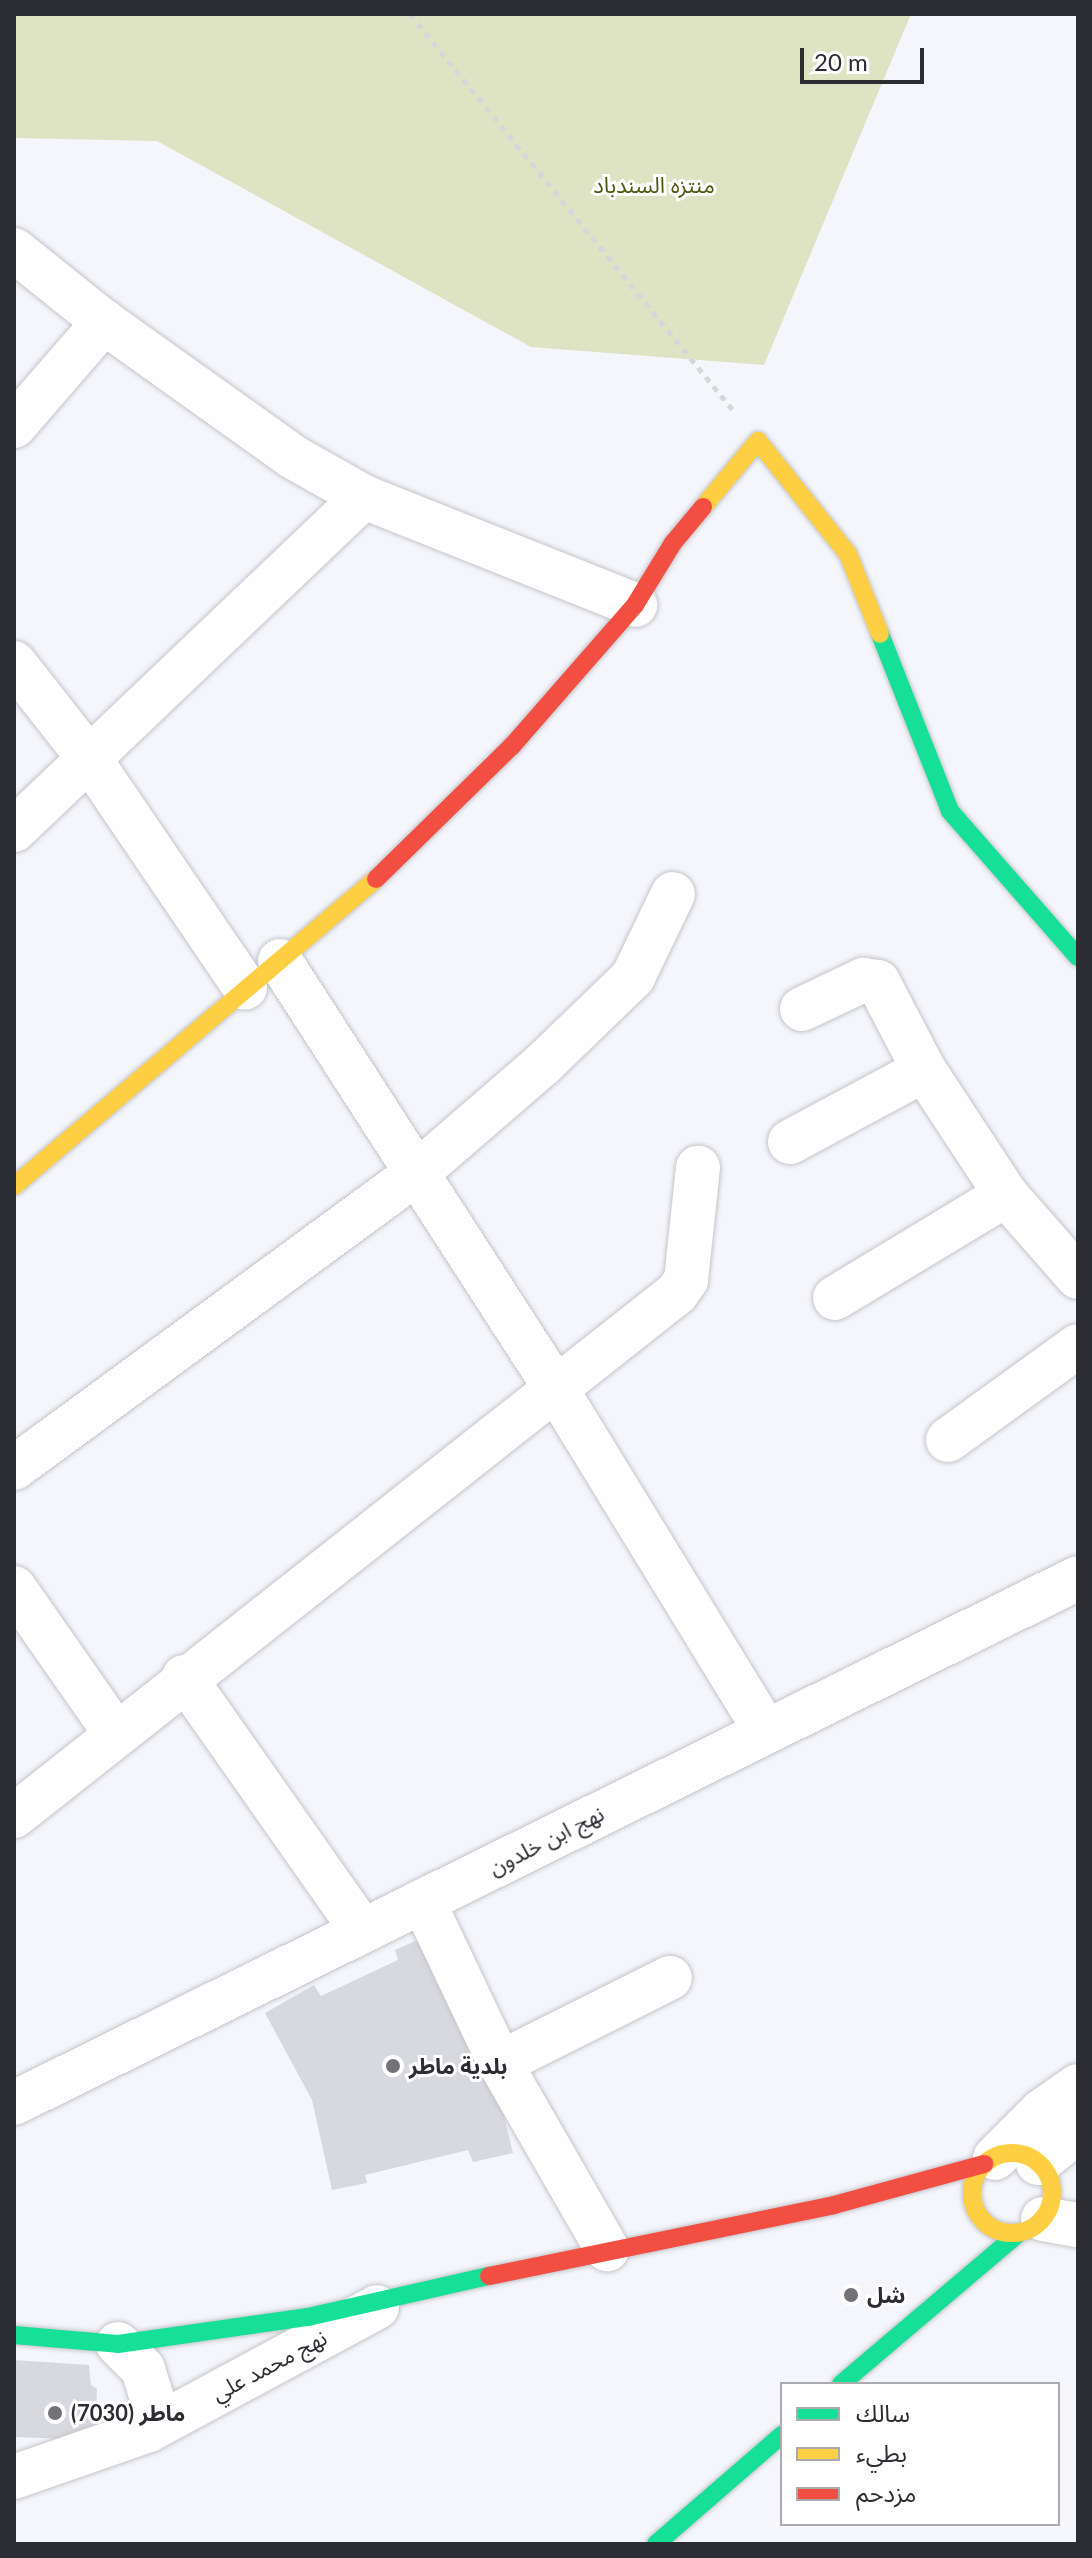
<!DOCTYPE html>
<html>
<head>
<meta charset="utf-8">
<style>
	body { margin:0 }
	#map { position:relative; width:1092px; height:2558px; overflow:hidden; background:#f5f6fb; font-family:Lato,"Noto Sans Arabic",sans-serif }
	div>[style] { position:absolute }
	.green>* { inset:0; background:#dde3c3 }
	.building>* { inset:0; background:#d8d9de }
	.path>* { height:5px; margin-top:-2.5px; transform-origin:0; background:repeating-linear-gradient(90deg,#d6d7d9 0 6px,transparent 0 12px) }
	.roads { filter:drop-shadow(0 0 2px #c4c5ca) drop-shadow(0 0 2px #c4c5ca) }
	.street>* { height:44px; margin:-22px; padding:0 22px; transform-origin:22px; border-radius:22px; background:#fefefe }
	.fast>* { height:18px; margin:-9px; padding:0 9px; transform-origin:9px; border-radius:9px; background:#16e098 }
	.slow>* { height:18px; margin:-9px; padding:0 9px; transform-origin:9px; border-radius:9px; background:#ffcf43 }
	.slow>.ring { margin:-9px; padding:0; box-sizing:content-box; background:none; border:18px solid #ffcf43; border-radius:50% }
	.jam>* { height:18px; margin:-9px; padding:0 9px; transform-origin:9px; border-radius:9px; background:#f24e42 }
	.dots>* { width:22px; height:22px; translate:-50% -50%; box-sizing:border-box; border:4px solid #fff; border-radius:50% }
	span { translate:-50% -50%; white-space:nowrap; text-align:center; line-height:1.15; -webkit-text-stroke:6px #fff; paint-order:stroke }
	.park-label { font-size:22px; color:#4f5711 }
	.street-label { font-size:22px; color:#2c2d33 }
	.poi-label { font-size:22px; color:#2c2d33; font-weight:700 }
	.left { translate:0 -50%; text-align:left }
	.frame { position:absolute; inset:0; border:16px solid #2c2d33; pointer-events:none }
	.legend { position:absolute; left:780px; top:2382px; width:280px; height:144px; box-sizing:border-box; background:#fff; border:2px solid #ababad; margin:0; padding:10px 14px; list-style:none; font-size:24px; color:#2c2d33 }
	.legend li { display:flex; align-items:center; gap:16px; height:40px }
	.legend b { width:40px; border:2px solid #ababad }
	.scale { position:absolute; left:800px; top:48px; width:124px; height:36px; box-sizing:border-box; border:4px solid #2c2d33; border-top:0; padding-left:10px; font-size:24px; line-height:28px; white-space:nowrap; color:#2c2d33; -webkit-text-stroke:6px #fff; paint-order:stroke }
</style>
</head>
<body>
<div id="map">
	<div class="green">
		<div style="clip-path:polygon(14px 14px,911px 14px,764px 365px,531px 347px,157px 141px,14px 138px)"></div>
	</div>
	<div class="building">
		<div style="clip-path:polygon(432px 1934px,484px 2031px,513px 2153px,473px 2162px,468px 2150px,365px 2175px,367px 2183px,332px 2190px,312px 2100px,265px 2013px,314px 1985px,321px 1996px,398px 1960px,395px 1950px)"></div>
		<div style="clip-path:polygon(14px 2360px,89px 2365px,91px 2385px,97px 2389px,95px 2440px,14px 2437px)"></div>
	</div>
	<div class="path">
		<div style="left:410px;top:14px;width:510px;rotate:50.81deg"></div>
	</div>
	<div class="roads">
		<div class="street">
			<div style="left:14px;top:250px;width:115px;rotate:38.7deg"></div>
			<div style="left:104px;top:322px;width:232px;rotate:35.5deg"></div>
			<div style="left:293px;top:457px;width:81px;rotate:29.4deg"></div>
			<div style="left:364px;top:497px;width:292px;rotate:21.7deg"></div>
			<div style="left:14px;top:426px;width:138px;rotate:-49.1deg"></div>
			<div style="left:14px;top:663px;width:125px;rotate:51.8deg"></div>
			<div style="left:91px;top:761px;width:274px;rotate:55.8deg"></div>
			<div style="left:14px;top:830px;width:483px;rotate:-43.6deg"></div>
			<div style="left:280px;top:961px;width:509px;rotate:57.18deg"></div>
			<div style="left:556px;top:1389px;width:400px;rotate:58.5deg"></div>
			<div style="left:802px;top:1009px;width:68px;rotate:-25.4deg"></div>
			<div style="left:863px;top:980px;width:15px;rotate:8deg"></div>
			<div style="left:878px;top:982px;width:99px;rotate:62.4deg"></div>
			<div style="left:924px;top:1070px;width:149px;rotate:56.7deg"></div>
			<div style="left:1006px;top:1195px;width:109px;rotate:48.7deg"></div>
			<div style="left:790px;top:1142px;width:152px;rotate:-28.2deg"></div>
			<div style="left:835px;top:1298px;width:200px;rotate:-31.1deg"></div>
			<div style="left:948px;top:1440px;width:160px;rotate:-35.9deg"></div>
			<div style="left:14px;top:1468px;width:501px;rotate:-36.23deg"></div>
			<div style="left:418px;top:1172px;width:164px;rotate:-40.8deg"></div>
			<div style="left:542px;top:1065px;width:127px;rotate:-44deg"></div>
			<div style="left:633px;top:977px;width:92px;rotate:-64.3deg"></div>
			<div style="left:14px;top:1588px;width:177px;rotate:55.1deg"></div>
			<div style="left:184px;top:1677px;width:308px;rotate:54.9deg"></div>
			<div style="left:14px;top:1816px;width:844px;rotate:-38.27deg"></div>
			<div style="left:677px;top:1293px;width:16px;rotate:-55deg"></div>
			<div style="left:686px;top:1280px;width:113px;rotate:-83.9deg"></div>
			<div style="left:423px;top:1901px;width:179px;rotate:64.6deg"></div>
			<div style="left:500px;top:2063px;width:215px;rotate:60.1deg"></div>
			<div style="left:500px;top:2063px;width:190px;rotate:-26.6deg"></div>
			<div style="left:14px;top:2103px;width:1186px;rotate:-26.26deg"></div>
			<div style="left:995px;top:2158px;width:66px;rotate:-45deg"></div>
			<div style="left:1042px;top:2111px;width:44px;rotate:-34.8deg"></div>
			<div style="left:1038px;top:2163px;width:51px;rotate:-38.7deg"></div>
			<div style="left:1043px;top:2219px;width:36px;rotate:10deg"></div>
			<div style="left:118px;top:2344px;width:35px;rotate:45deg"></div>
			<div style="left:143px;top:2369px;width:31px;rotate:73deg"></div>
			<div style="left:152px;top:2399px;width:31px;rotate:96deg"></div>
			<div style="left:14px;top:2477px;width:143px;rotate:-19.2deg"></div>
			<div style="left:149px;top:2430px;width:259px;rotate:-28.3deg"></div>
		</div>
		<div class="fast">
			<div style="left:880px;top:634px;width:190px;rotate:68.4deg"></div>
			<div style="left:950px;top:811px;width:194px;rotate:48.8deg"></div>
			<div style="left:14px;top:2335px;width:104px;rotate:4.9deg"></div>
			<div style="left:118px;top:2344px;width:192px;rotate:-8.1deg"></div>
			<div style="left:308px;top:2317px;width:186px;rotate:-12.8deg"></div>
			<div style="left:841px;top:2384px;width:233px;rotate:-40.3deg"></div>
			<div style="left:656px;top:2544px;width:167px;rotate:-40.9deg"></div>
		</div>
		<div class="slow">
			<div style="left:703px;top:507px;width:86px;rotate:-50.2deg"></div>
			<div style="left:758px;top:441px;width:144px;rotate:51.5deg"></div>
			<div style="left:848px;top:554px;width:86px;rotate:68.2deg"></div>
			<div style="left:14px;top:1186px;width:475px;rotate:-40.3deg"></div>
			<div class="ring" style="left:972px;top:2153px;width:62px;height:62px"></div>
		</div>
		<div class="jam">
			<div style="left:376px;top:879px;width:190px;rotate:-44.4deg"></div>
			<div style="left:512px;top:746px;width:187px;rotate:-48.9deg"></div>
			<div style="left:635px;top:605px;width:73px;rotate:-58.5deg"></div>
			<div style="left:673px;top:543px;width:47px;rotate:-50.2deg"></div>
			<div style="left:489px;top:2276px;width:352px;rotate:-11.6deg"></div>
			<div style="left:834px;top:2205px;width:156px;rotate:-15.3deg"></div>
		</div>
	</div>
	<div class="dots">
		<div style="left:393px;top:2066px;background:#727379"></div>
		<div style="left:851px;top:2295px;background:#727379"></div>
		<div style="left:55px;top:2413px;background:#727379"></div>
	</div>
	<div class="park-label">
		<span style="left:654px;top:185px">منتزه السندباد</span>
	</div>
	<div class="street-label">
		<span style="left:546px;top:1840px;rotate:-27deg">نهج ابن خلدون</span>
		<span style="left:269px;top:2365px;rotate:-28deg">نهج محمد علي</span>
	</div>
	<div class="poi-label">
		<span class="left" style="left:409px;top:2066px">بلدية ماطر</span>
		<span class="left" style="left:867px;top:2295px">شل</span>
		<span class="left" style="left:71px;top:2413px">ماطر (7030)</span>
	</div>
	<div class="frame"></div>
	<ul class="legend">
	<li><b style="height:10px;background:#16e098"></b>سالك</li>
	<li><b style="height:10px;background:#ffcf43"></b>بطيء</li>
	<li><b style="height:10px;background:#f24e42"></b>مزدحم</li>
	</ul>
	<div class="scale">20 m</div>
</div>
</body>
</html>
